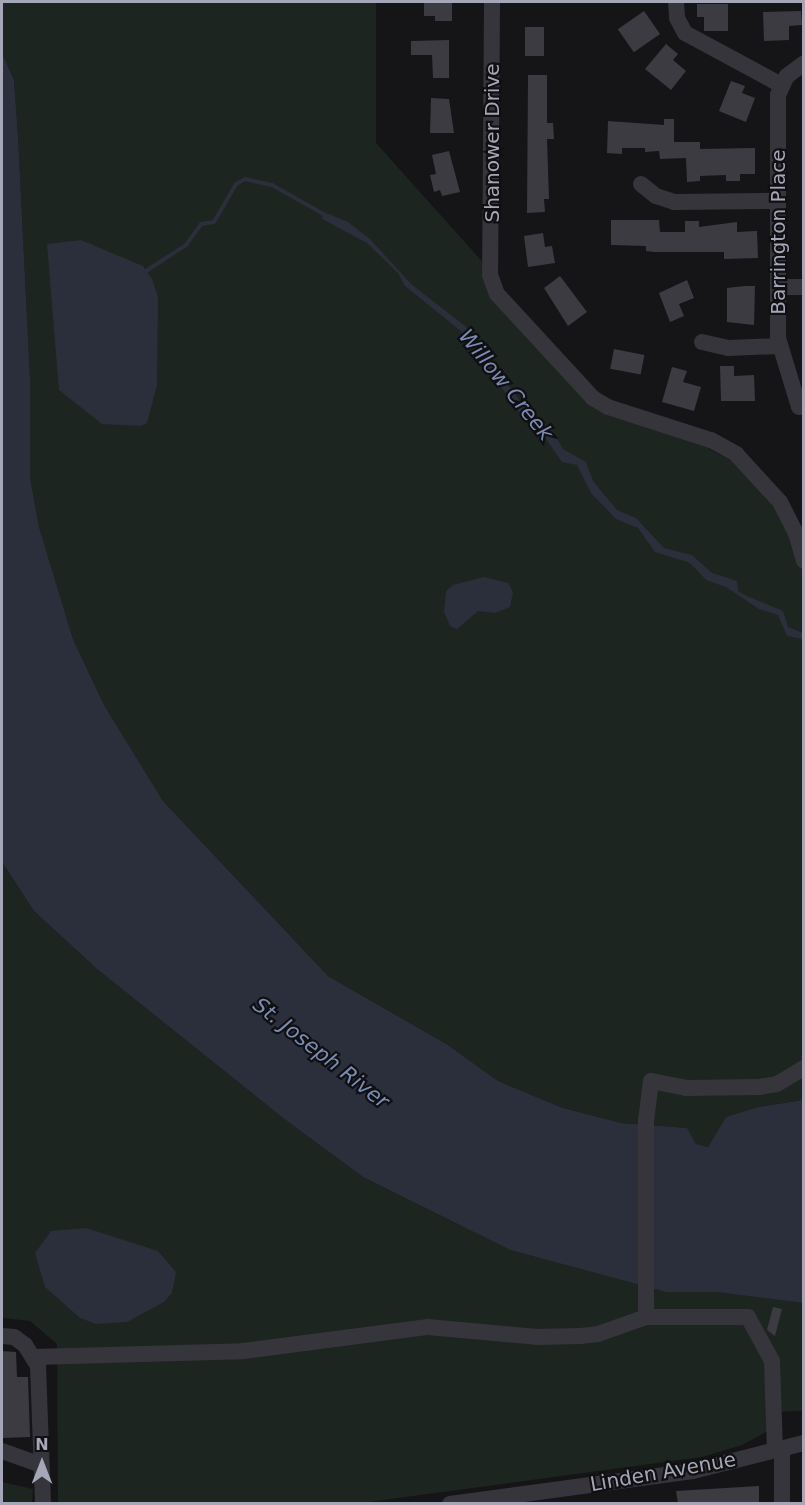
<!DOCTYPE html>
<html>
<head>
<meta charset="utf-8">
<style>
	body { margin:0 }
	#map { position:relative; width:805px; height:1505px; overflow:hidden; background:#151417; font-family:"DejaVu Sans",sans-serif }
	div>[style] { position:absolute }
	.green>* { inset:0; background:#1c251f }
	.water>* { inset:0; background:#2a2f3b }
	.stream>* { height:4px; margin:-2px; padding:0 2px; transform-origin:2px; border-radius:2px; background:#2a2f3b }
	.building>* { inset:0; background:#3c3b42; transform-origin:0 0 }
	.minor>* { height:16px; margin:-8px; padding:0 8px; transform-origin:8px; border-radius:8px; background:#36353c }
	span { translate:-50% -50%; white-space:nowrap; text-align:center; line-height:1.15; -webkit-text-stroke:4.5px #100f11; paint-order:stroke }
	.street-label { font-size:20px; color:#a5a7b8 }
	.water-label { font-size:21px; color:#7a8bb5; font-style:italic }
	.frame { position:absolute; inset:0; border:3px solid #a5a7b8; pointer-events:none }
	.north { position:absolute; left:12px; top:1433px; width:60px; height:60px; -webkit-text-stroke:4px #100f11; paint-order:stroke; rotate:0deg; font-size:16px; font-weight:700; line-height:24px; text-align:center; color:#a5a7b8 }
	.north::after { content:''; display:block; margin:auto; width:21px; height:27px; background:#a5a7b8; clip-path:polygon(50% 0,100% 100%,50% 72%,0 100%) }
</style>
</head>
<body>
<div id="map">
	<div class="green">
		<div style="clip-path:polygon(2px 2px,376px 2px,376px 143px,481px 260px,497px 294px,586px 393px,659px 422px,732px 461px,803px 539px,803px 1100px,758px 1107px,726px 1117px,708px 1147px,696px 1144px,687px 1128px,621px 1123px,563px 1108px,498px 1081px,448px 1045px,328px 976px,163px 801px,104px 705px,73px 639px,39px 527px,30px 477px,30px 378px,18px 135px,14px 80px,2px 53px)"></div>
		<div style="clip-path:polygon(2px 862px,34px 911px,97px 969px,283px 1118px,363px 1177px,510px 1250px,666px 1292px,716px 1292px,803px 1303px,803px 1411px,768px 1412px,768px 1431px,742px 1445px,702px 1457px,361px 1503px,58px 1503px,57px 1344px,30px 1321px,2px 1318px)"></div>
		<div style="clip-path:polygon(2px 1482px,33px 1489px,32px 1503px,2px 1503px)"></div>
	</div>
	<div class="water">
		<div style="clip-path:polygon(2px 53px,14px 80px,18px 135px,30px 378px,30px 477px,39px 527px,73px 639px,104px 705px,163px 801px,328px 976px,448px 1045px,498px 1081px,563px 1108px,621px 1123px,687px 1128px,696px 1144px,708px 1147px,726px 1117px,758px 1107px,803px 1100px,803px 1303px,716px 1292px,666px 1292px,510px 1250px,363px 1177px,283px 1118px,97px 969px,34px 911px,2px 862px)"></div>
		<div style="clip-path:polygon(324px 212px,348px 222px,370px 239px,411px 284px,465px 326px,529px 413px,551px 428px,563px 449px,586px 462px,593px 481px,617px 510px,636px 518px,664px 548px,692px 555px,712px 573px,737px 581px,738px 591px,747px 596px,783px 611px,788px 627px,803px 633px,803px 639px,787px 636px,778px 615px,759px 609px,726px 587px,706px 580px,690px 563px,655px 552px,638px 528px,616px 519px,591px 493px,577px 465px,562px 462px,539px 429px,525px 420px,462px 332px,405px 286px,398px 273px,367px 243px,322px 219px)"></div>
		<div style="clip-path:polygon(81px 240px,143px 266px,152px 279px,158px 297px,157px 385px,147px 423px,141px 426px,102px 424px,59px 390px,47px 244px)"></div>
		<div style="clip-path:polygon(484px 577px,508px 583px,513px 592px,510px 607px,495px 613px,478px 611px,457px 629px,450px 626px,444px 612px,446px 591px,453px 585px)"></div>
		<div style="clip-path:polygon(86px 1228px,158px 1251px,176px 1272px,172px 1293px,164px 1302px,127px 1322px,96px 1324px,80px 1318px,45px 1287px,35px 1253px,51px 1231px)"></div>
	</div>
	<div class="stream">
		<div style="left:146px;top:271px;width:48px;rotate:-33deg"></div>
		<div style="left:186px;top:245px;width:26px;rotate:-54deg"></div>
		<div style="left:201px;top:224px;width:13px;rotate:-9deg"></div>
		<div style="left:214px;top:222px;width:44px;rotate:-59.9deg"></div>
		<div style="left:236px;top:184px;width:10px;rotate:-29deg"></div>
		<div style="left:245px;top:179px;width:28px;rotate:13deg"></div>
		<div style="left:272px;top:185px;width:63px;rotate:29.4deg"></div>
	</div>
	<div class="building">
		<div style="clip-path:polygon(424px 2px,452px 2px,452px 21px,435px 21px,435px 16px,424px 16px)"></div>
		<div style="clip-path:polygon(697px 4px,728px 4px,728px 31px,704px 31px,704px 17px,697px 17px)"></div>
		<div style="left:644px;top:11px;width:28px;height:32px;rotate:55deg"></div>
		<div style="clip-path:polygon(801px 11px,802px 25px,789px 26px,789px 40px,764px 41px,763px 12px)"></div>
		<div style="left:525px;top:27px;width:19px;height:29px"></div>
		<div style="clip-path:polygon(449px 40px,449px 78px,433px 78px,432px 55px,411px 55px,411px 41px)"></div>
		<div style="clip-path:polygon(666px 44px,678px 54px,673px 60px,686px 71px,671px 90px,645px 69px)"></div>
		<div style="clip-path:polygon(528px 75px,547px 75px,547px 123px,553px 123px,554px 139px,547px 139px,549px 199px,544px 199px,545px 212px,527px 213px)"></div>
		<div style="clip-path:polygon(731px 81px,745px 86px,742px 93px,755px 98px,746px 122px,719px 111px)"></div>
		<div style="clip-path:polygon(431px 98px,449px 99px,454px 133px,430px 133px)"></div>
		<div style="clip-path:polygon(664px 119px,674px 119px,674px 142px,700px 142px,700px 149px,755px 148px,755px 174px,740px 174px,740px 181px,726px 181px,726px 175px,700px 176px,700px 181px,687px 182px,686px 158px,660px 159px,659px 151px,645px 152px,645px 148px,622px 148px,622px 154px,607px 153px,608px 121px,664px 125px)"></div>
		<div style="clip-path:polygon(449px 151px,460px 192px,442px 196px,440px 190px,434px 192px,430px 175px,436px 174px,432px 155px)"></div>
		<div style="clip-path:polygon(611px 220px,659px 220px,660px 232px,685px 232px,685px 221px,699px 221px,699px 227px,737px 222px,737px 232px,757px 231px,758px 258px,724px 259px,724px 252px,654px 252px,646px 251px,646px 246px,611px 245px)"></div>
		<div style="clip-path:polygon(543px 233px,545px 247px,552px 246px,555px 263px,528px 267px,524px 236px)"></div>
		<div style="clip-path:polygon(560px 276px,587px 312px,568px 326px,544px 288px)"></div>
		<div style="clip-path:polygon(687px 280px,694px 298px,679px 304px,684px 316px,670px 322px,659px 293px)"></div>
		<div style="clip-path:polygon(745px 286px,755px 286px,754px 325px,727px 322px,727px 288px)"></div>
		<div style="left:614px;top:349px;width:31px;height:20px;rotate:11deg"></div>
		<div style="clip-path:polygon(720px 366px,734px 366px,734px 376px,754px 375px,755px 401px,721px 401px)"></div>
		<div style="clip-path:polygon(672px 367px,687px 371px,683px 382px,701px 387px,694px 411px,662px 402px)"></div>
		<div style="clip-path:polygon(773px 1307px,782px 1309px,775px 1336px,767px 1330px)"></div>
		<div style="clip-path:polygon(2px 1351px,16px 1352px,17px 1377px,28px 1377px,30px 1437px,2px 1438px)"></div>
		<div style="clip-path:polygon(759px 1486px,759px 1503px,678px 1503px,676px 1491px)"></div>
	</div>
	<div class="minor">
		<div style="left:492px;top:2px;width:273px;rotate:90.4deg"></div>
		<div style="left:490px;top:275px;width:20px;rotate:70deg"></div>
		<div style="left:497px;top:294px;width:142px;rotate:47.3deg"></div>
		<div style="left:593px;top:398px;width:17px;rotate:31deg"></div>
		<div style="left:608px;top:407px;width:108px;rotate:17.8deg"></div>
		<div style="left:711px;top:440px;width:29px;rotate:29deg"></div>
		<div style="left:736px;top:454px;width:65px;rotate:47.5deg"></div>
		<div style="left:780px;top:502px;width:35px;rotate:63deg"></div>
		<div style="left:796px;top:533px;width:29px;rotate:74deg"></div>
		<div style="left:676px;top:2px;width:16px;rotate:86deg"></div>
		<div style="left:677px;top:18px;width:17px;rotate:62deg"></div>
		<div style="left:685px;top:33px;width:109px;rotate:28.4deg"></div>
		<div style="left:641px;top:184px;width:19px;rotate:39deg"></div>
		<div style="left:656px;top:196px;width:19px;rotate:18deg"></div>
		<div style="left:674px;top:202px;width:103px;rotate:-0.6deg"></div>
		<div style="left:778px;top:287px;width:26px"></div>
		<div style="left:702px;top:342px;width:27px;rotate:13deg"></div>
		<div style="left:728px;top:348px;width:51px;rotate:-2.2deg"></div>
		<div style="left:799px;top:407px;width:72px;rotate:-106.9deg"></div>
		<div style="left:778px;top:338px;width:243px;rotate:-90deg"></div>
		<div style="left:778px;top:95px;width:21px;rotate:-65deg"></div>
		<div style="left:787px;top:76px;width:21px;rotate:-37deg"></div>
		<div style="left:646px;top:1317px;width:196px;rotate:-90deg"></div>
		<div style="left:646px;top:1121px;width:40px;rotate:-82.9deg"></div>
		<div style="left:651px;top:1081px;width:36px;rotate:11deg"></div>
		<div style="left:686px;top:1088px;width:73px;rotate:-0.8deg"></div>
		<div style="left:759px;top:1087px;width:18px;rotate:-9deg"></div>
		<div style="left:777px;top:1084px;width:31px;rotate:-31deg"></div>
		<div style="left:2px;top:1336px;width:12px;rotate:5deg"></div>
		<div style="left:14px;top:1337px;width:14px;rotate:36deg"></div>
		<div style="left:25px;top:1345px;width:25px;rotate:58deg"></div>
		<div style="left:38px;top:1366px;width:138px;rotate:87.9deg"></div>
		<div style="left:34px;top:1357px;width:209px;rotate:-1.6deg"></div>
		<div style="left:243px;top:1351px;width:187px;rotate:-7.4deg"></div>
		<div style="left:428px;top:1327px;width:109px;rotate:5.2deg"></div>
		<div style="left:537px;top:1337px;width:43px;rotate:-1.3deg"></div>
		<div style="left:580px;top:1336px;width:18px;rotate:-6deg"></div>
		<div style="left:598px;top:1334px;width:51px;rotate:-19.5deg"></div>
		<div style="left:646px;top:1317px;width:102px"></div>
		<div style="left:748px;top:1317px;width:50px;rotate:61.4deg"></div>
		<div style="left:772px;top:1361px;width:89px;rotate:88.1deg"></div>
		<div style="left:782px;top:1448px;width:56px;rotate:90deg"></div>
		<div style="left:2px;top:1451px;width:41px;rotate:19.7deg"></div>
		<div style="left:450px;top:1504px;width:245px;rotate:-7.7deg"></div>
		<div style="left:693px;top:1471px;width:114px;rotate:-14.2deg"></div>
	</div>
	<div class="street-label">
		<span style="left:492px;top:143px;rotate:-90deg">Shanower Drive</span>
		<span style="left:778px;top:232px;rotate:-90deg">Barrington Place</span>
		<span style="left:663px;top:1472px;rotate:-10deg">Linden Avenue</span>
	</div>
	<div class="water-label">
		<span style="left:506px;top:385px;rotate:51deg">Willow Creek</span>
		<span style="left:321px;top:1053px;rotate:38deg">St. Joseph River</span>
	</div>
	<div class="frame"></div>
	<div class="north">N</div>
</div>
</body>
</html>
